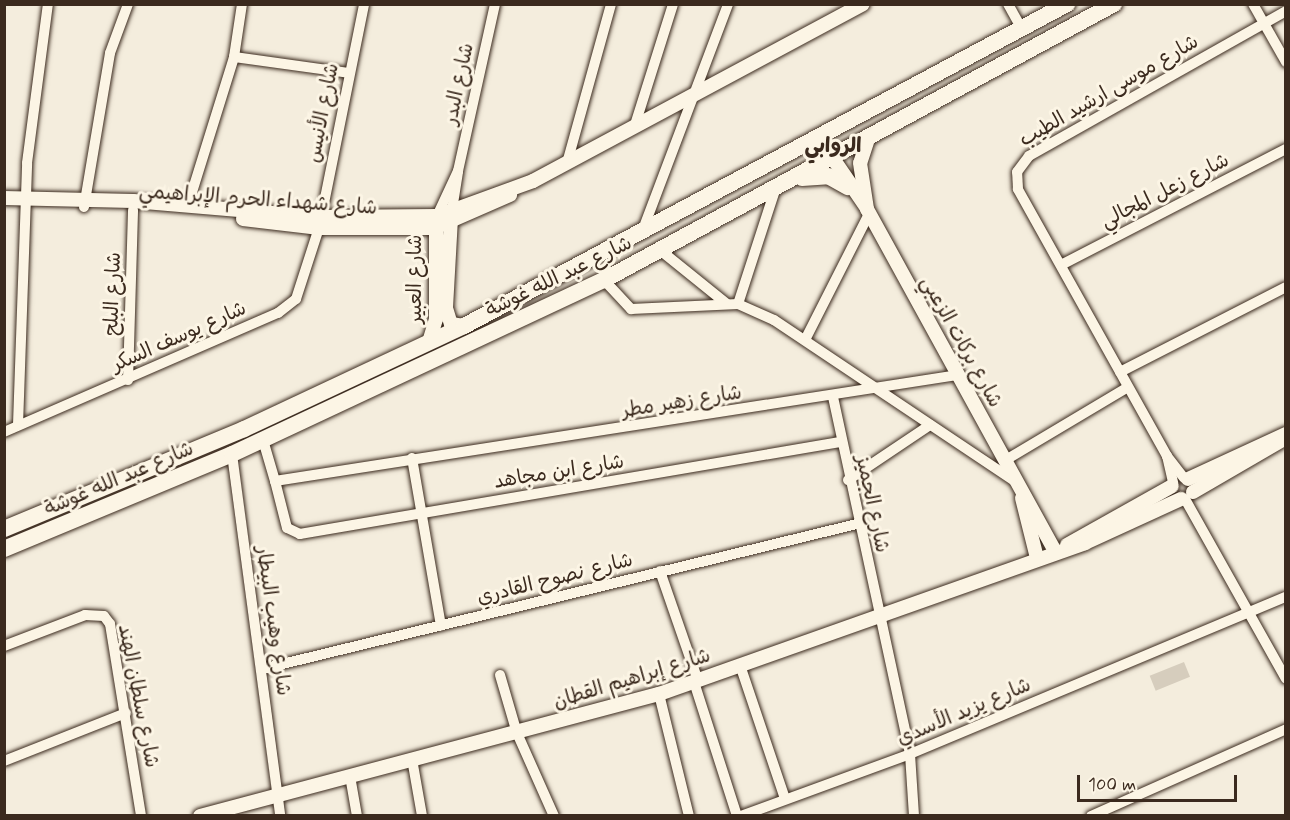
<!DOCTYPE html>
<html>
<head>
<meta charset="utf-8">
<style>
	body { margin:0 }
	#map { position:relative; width:1290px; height:820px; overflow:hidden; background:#f4eddd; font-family:Mynerve,"Playpen Sans Arabic",sans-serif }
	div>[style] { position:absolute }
	.green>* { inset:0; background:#d6cdbd; transform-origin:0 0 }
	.roads { filter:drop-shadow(0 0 2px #3b2a1e) drop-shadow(0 0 2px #3b2a1e) }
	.street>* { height:10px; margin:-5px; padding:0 5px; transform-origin:5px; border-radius:5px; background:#fcf5e5 }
	.secondary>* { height:14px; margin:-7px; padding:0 7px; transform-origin:7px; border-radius:7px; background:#fcf5e5 }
	.primary>* { height:16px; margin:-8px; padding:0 8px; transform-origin:8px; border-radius:8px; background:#fcf5e5 }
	span { translate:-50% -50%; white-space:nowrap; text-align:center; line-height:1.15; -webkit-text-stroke:6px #fcf5e5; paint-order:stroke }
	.street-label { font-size:20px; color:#3b2a1e }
	.neighbourhood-label { font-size:21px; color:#3b2a1e; font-weight:700 }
	.frame { position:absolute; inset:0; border:6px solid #3b2a1e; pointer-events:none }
	.scale { position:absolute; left:1077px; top:775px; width:160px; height:27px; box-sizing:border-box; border:3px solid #3b2a1e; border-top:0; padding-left:8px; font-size:18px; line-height:21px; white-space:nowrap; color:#3b2a1e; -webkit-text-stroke:4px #fcf5e5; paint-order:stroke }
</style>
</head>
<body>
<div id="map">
	<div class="green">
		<div style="left:1184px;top:662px;width:16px;height:37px;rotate:68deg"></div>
	</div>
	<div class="roads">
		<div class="street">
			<div style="left:1008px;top:4px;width:29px;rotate:61deg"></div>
			<div style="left:1253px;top:4px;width:67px;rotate:60.4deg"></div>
			<div style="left:234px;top:57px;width:116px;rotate:7.9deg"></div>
			<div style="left:634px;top:128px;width:130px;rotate:-72.5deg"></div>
			<div style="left:567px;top:163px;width:165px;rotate:-74.5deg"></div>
			<div style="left:188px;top:205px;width:155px;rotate:-72.7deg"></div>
			<div style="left:234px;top:57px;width:54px;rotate:-81.4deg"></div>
			<div style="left:84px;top:207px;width:156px;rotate:-80.4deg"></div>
			<div style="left:110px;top:53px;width:52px;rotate:-69.8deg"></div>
			<div style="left:452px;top:210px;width:39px;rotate:-81deg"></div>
			<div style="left:437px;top:216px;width:50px;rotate:-65deg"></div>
			<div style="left:458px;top:171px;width:171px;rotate:-77.5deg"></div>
			<div style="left:642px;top:232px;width:244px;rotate:-69.3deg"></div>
			<div style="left:660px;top:250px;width:86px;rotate:38.9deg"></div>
			<div style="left:1061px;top:265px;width:253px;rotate:-27.3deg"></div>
			<div style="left:604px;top:280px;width:40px;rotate:47deg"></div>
			<div style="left:631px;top:309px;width:107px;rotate:-2.7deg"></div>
			<div style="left:738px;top:304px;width:39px;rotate:24deg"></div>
			<div style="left:774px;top:320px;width:291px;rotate:33.8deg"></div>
			<div style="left:738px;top:304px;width:120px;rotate:-72deg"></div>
			<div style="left:805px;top:340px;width:141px;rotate:-63.1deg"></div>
			<div style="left:1120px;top:372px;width:186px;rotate:-27.1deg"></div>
			<div style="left:128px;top:380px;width:170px;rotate:-88.3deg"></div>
			<div style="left:833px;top:397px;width:365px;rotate:77.8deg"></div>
			<div style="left:910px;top:754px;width:62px;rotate:86.3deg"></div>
			<div style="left:18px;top:425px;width:262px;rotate:-88deg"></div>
			<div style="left:27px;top:163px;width:160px;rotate:-82.5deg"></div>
			<div style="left:4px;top:432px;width:299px;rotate:-23.5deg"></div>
			<div style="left:278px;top:313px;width:23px;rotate:-38deg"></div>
			<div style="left:296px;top:299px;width:75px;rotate:-72.1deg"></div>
			<div style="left:319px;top:228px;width:228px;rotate:-78.6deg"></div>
			<div style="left:263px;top:440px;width:43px;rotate:73.7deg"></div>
			<div style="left:840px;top:442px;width:548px;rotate:170.33deg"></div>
			<div style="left:300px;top:534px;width:14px;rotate:-155deg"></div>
			<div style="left:287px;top:528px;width:49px;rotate:-104.3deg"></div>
			<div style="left:275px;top:481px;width:690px;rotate:-8.83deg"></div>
			<div style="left:232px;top:454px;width:365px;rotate:82.4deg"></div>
			<div style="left:1167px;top:456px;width:28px;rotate:77deg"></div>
			<div style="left:412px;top:458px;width:170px;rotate:80.2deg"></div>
			<div style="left:1004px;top:461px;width:144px;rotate:-30.8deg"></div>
			<div style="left:1184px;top:478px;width:28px;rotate:-128deg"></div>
			<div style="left:1167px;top:456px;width:306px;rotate:-119.2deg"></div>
			<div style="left:1018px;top:189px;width:17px;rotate:-93deg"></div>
			<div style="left:1017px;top:172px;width:20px;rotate:-53deg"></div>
			<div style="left:1029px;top:156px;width:295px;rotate:-29.4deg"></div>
			<div style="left:848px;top:480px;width:99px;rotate:-33.9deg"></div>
			<div style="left:1185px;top:499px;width:206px;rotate:60.7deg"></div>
			<div style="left:660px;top:571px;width:116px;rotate:70.9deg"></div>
			<div style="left:4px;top:646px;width:87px;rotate:-20.9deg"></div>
			<div style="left:85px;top:615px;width:19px;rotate:3deg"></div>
			<div style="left:104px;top:616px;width:10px;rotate:53deg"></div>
			<div style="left:110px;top:624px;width:194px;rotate:80.8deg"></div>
			<div style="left:740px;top:665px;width:141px;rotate:71.4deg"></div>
			<div style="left:262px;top:669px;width:612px;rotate:-13.7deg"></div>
			<div style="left:500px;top:675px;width:60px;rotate:73.7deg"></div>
			<div style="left:517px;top:733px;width:91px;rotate:66deg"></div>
			<div style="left:694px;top:682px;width:141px;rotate:72.2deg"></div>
			<div style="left:659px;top:694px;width:126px;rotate:76.2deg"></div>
			<div style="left:412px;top:759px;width:58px;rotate:80deg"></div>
			<div style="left:4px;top:761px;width:131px;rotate:-21.5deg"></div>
			<div style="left:350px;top:776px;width:41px;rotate:80.1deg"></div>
			<div style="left:741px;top:816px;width:180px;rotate:-20.1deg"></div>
			<div style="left:910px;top:754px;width:407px;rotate:-22.7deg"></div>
			<div style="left:1091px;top:816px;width:214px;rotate:-24deg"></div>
		</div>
		<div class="secondary">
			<div style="left:819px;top:138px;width:83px;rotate:55.7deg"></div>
			<div style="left:868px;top:139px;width:25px;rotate:108deg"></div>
			<div style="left:860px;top:163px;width:47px;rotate:81.3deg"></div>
			<div style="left:867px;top:209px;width:390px;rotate:61.2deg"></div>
			<div style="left:4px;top:198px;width:129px;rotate:1.3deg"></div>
			<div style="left:133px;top:201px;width:189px;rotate:4.9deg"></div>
			<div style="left:321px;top:217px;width:116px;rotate:-0.5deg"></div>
			<div style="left:437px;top:216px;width:102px;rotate:-20deg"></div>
			<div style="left:533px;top:181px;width:374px;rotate:-28.2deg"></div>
			<div style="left:451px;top:218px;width:90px;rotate:93.2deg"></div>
			<div style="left:446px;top:308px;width:17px;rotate:73deg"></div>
			<div style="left:451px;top:324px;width:13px;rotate:9deg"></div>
			<div style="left:243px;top:219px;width:77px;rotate:6.8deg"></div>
			<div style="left:319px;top:228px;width:115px"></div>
			<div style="left:434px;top:228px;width:83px;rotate:-23.5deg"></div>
			<div style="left:429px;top:342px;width:24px;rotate:-73deg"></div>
			<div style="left:436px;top:319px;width:98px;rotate:-90deg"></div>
			<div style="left:1188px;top:479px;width:108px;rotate:-24.7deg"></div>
			<div style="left:1193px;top:492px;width:105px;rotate:-30.2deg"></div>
			<div style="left:1022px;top:498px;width:62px;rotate:76deg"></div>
			<div style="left:1067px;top:545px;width:120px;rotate:-29.3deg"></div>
			<div style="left:200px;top:816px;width:475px;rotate:-14.9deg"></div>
			<div style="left:659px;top:694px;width:452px;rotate:-19.5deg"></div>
			<div style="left:1085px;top:543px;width:106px;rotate:-24.6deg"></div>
		</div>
		<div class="primary">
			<div style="left:802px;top:178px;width:26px;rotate:-4deg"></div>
			<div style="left:828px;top:176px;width:23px;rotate:29deg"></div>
			<div style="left:4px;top:529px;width:260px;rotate:-22.6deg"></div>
			<div style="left:244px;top:429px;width:243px;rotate:-25.1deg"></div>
			<div style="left:464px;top:326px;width:684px;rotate:-28.1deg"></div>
			<div style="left:4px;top:549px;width:247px;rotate:-22.6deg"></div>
			<div style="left:232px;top:454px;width:411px;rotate:-25.1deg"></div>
			<div style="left:604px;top:280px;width:580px;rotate:-28.42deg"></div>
		</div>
	</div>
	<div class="street-label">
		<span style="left:459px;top:84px;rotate:-78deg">شارع البدر</span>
		<span style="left:1109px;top:91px;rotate:-30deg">شارع موسى ارشيد الطيب</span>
		<span style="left:323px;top:113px;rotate:-79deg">شارع الأنيس</span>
		<span style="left:1165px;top:191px;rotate:-27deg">شارع زعل المجالي</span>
		<span style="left:258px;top:200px;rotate:4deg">شارع شهداء الحرم الإبراهيمي</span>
		<span style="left:559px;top:277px;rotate:-26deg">شارع عبد الله غوشة</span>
		<span style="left:415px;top:279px;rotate:-90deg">شارع العبير</span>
		<span style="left:113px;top:294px;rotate:-88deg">شارع البلح</span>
		<span style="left:179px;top:337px;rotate:-24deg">شارع يوسف السكر</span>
		<span style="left:961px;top:342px;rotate:61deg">شارع بركات الزعبي</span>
		<span style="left:682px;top:402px;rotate:-9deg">شارع زهير مطر</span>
		<span style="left:559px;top:472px;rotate:-9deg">شارع ابن مجاهد</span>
		<span style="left:119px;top:479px;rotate:-23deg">شارع عبد الله غوشة</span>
		<span style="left:872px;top:504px;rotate:78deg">شارع الجميز</span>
		<span style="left:555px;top:579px;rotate:-14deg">شارع نصوح القادري</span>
		<span style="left:273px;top:621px;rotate:82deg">شارع وهيب البيطار</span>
		<span style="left:632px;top:679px;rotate:-17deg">شارع إبراهيم القطان</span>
		<span style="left:138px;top:696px;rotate:79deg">شارع سلطان الهند</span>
		<span style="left:964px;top:712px;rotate:-23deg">شارع يزيد الأسدي</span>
	</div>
	<div class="neighbourhood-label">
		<span style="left:833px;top:146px">الروابي</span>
	</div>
	<div class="frame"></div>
	<div class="scale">100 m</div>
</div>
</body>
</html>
